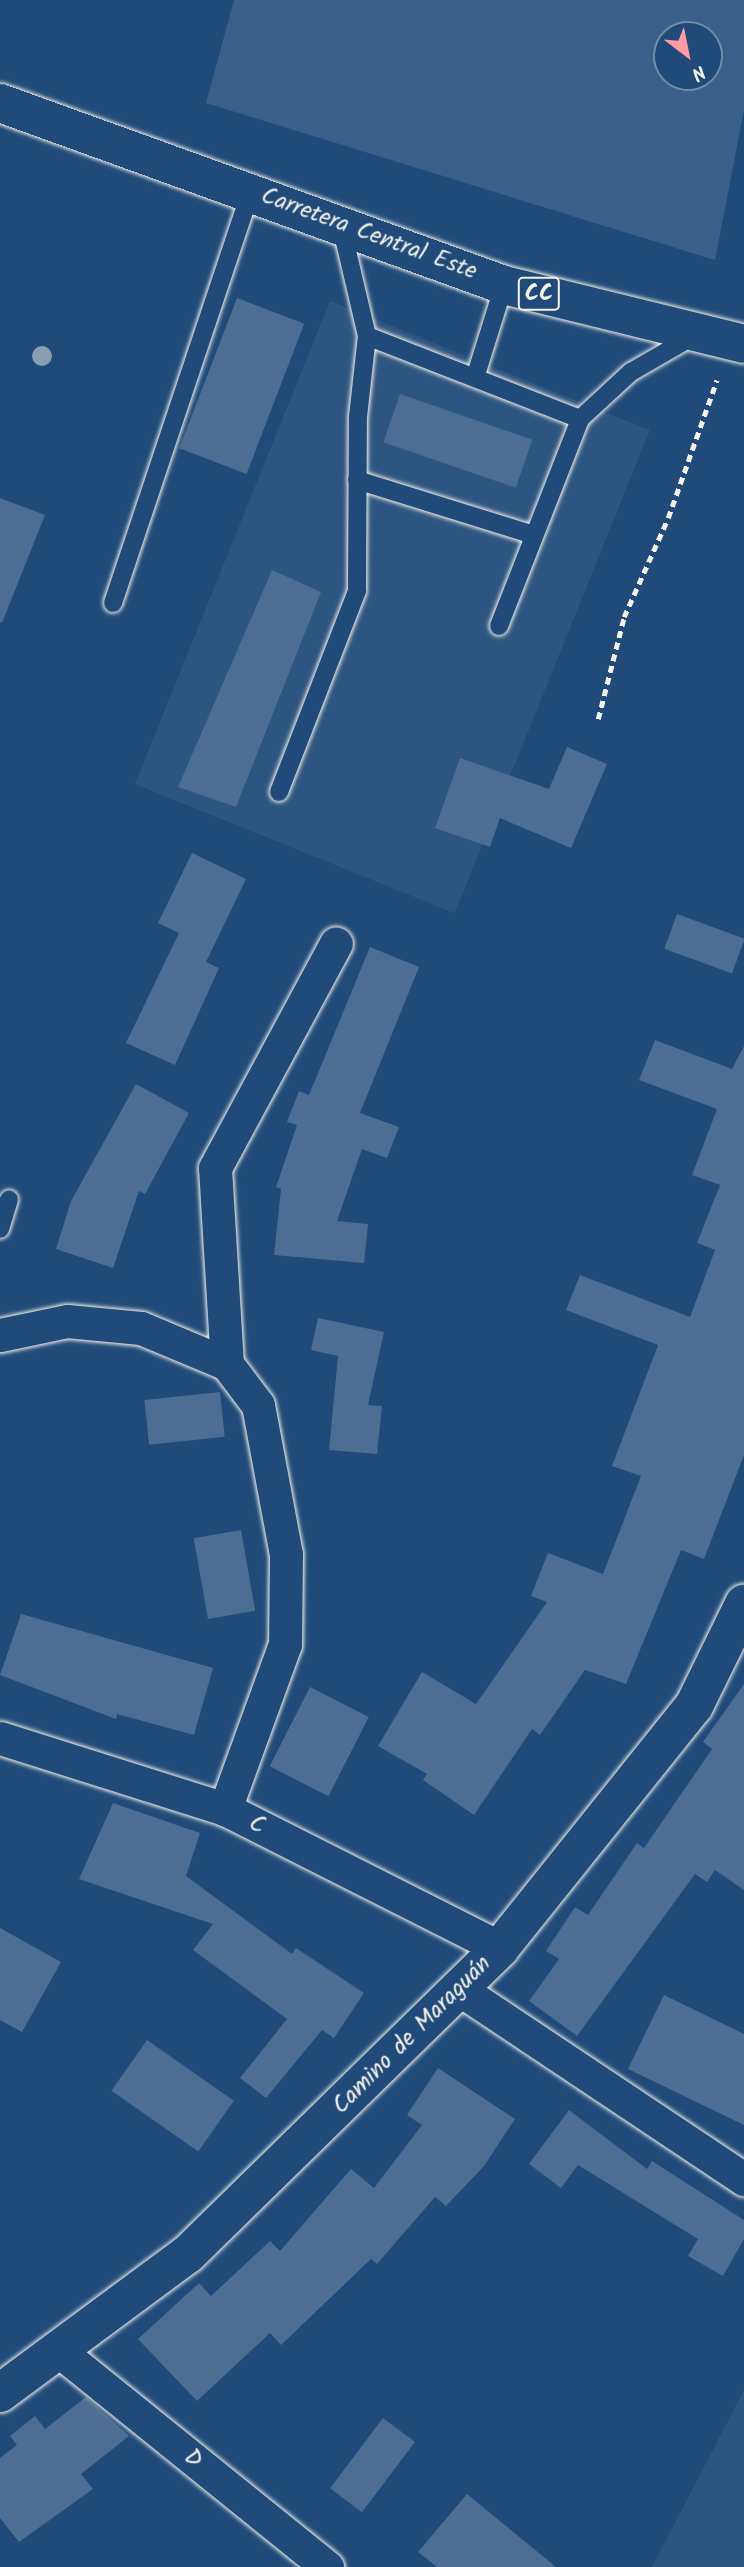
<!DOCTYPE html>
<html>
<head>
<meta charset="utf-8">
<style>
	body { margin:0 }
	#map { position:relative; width:744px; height:2567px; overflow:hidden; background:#1f4a7a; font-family:Kalam,sans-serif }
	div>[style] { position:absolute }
	.built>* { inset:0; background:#2d5581; transform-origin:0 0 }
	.green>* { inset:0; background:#3a5f88 }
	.building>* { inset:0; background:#4d6e92; transform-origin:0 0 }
	.path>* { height:4.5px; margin-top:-2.25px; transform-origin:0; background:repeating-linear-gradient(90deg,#f4f1e8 0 7px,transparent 0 12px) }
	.roads { filter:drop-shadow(0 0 2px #f4f1e8) drop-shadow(0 0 2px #f4f1e8) }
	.service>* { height:18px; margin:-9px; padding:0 9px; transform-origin:9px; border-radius:9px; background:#1f4a7a }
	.minor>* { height:33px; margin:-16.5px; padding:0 16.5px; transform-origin:16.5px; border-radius:16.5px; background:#1f4a7a }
	.tertiary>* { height:38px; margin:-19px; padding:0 19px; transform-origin:19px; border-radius:19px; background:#1f4a7a }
	.primary>* { height:38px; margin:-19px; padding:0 19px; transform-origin:19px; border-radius:19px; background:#1f4a7a }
	.trees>* { width:20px; height:20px; margin:-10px; border-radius:50%; background:#8a9eb1 }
	span { translate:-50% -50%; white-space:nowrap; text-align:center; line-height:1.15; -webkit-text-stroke:5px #1f4a7a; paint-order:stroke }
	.shield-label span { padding:2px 5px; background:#1f4a7a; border:2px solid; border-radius:5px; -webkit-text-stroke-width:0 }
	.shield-label { font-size:23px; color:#f4f1e8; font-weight:700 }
	.street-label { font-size:24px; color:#f4f1e8 }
	.north { position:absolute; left:653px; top:21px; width:70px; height:70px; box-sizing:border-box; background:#1f4a7a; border:2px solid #748da6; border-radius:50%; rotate:148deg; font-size:19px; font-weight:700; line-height:28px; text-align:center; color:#f4f1e8 }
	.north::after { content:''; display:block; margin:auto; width:24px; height:32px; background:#ff9aa2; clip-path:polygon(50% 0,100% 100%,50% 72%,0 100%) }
</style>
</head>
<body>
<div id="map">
	<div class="built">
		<div style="left:330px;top:301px;width:345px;height:521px;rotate:22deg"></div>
		<div style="clip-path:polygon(744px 2390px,744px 2567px,652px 2567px)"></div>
	</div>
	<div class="green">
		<div style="clip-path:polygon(evenodd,234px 0,744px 0,744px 110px,715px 260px,206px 103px,234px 0,667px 35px,709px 35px,709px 77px,667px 77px,667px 35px)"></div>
	</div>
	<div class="building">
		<div style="left:237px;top:298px;width:72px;height:161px;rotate:21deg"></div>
		<div style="left:400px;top:394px;width:140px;height:51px;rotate:19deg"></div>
		<div style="clip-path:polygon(0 498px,45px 515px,2px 623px,0 622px)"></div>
		<div style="clip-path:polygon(272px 570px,321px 592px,236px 807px,178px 787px)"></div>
		<div style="clip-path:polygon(567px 747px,607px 764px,571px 848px,500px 818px,490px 847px,435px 828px,460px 758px,549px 789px)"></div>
		<div style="clip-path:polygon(192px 853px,246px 879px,206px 962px,219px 968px,175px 1065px,126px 1043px,179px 933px,158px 923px)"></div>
		<div style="left:677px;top:914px;width:72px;height:37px;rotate:20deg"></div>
		<div style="clip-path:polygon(370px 947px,419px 967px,360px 1113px,399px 1127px,387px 1158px,362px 1149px,337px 1221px,368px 1224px,364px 1263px,274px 1255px,281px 1189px,276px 1187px,297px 1125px,287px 1122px,299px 1091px,309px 1095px)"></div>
		<div style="clip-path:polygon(655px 1040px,732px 1069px,744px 1046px,744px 1455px,704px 1559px,681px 1550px,626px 1684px,585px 1670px,540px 1735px,532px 1729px,474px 1815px,423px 1780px,427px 1774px,378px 1746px,422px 1672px,476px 1704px,547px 1602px,531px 1596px,548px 1553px,603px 1574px,641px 1476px,612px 1466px,658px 1345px,566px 1310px,580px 1275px,690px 1317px,715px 1250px,697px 1243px,720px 1185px,692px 1175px,717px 1109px,639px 1080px)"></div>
		<div style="clip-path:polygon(136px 1084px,189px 1113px,145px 1194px,139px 1191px,113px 1268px,56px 1249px,71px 1201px)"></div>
		<div style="clip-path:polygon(318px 1318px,384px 1332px,368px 1405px,382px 1406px,377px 1454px,329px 1450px,338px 1356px,311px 1350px)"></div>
		<div style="left:220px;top:1392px;width:45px;height:76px;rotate:84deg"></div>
		<div style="left:241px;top:1530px;width:82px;height:48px;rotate:80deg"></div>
		<div style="clip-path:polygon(21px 1614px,213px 1668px,194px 1735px,117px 1714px,116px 1719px,0 1675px)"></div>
		<div style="clip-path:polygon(744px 1684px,744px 1890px,715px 1870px,707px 1882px,695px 1874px,577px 2036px,529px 2001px,559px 1959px,546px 1951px,575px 1907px,588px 1915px,637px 1843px,644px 1848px,712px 1749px,703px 1742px)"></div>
		<div style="left:310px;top:1687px;width:66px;height:89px;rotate:27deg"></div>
		<div style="clip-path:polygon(113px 1803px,200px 1833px,186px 1876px,292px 1954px,296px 1948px,364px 1993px,334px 2038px,322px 2030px,266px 2098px,240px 2078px,287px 2019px,193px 1950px,213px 1924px,79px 1879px)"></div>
		<div style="clip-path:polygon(0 1928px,61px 1962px,22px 2032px,0 2020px)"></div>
		<div style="clip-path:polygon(664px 1995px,744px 2034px,744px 2125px,628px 2069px)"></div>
		<div style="left:147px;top:2040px;width:106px;height:62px;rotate:35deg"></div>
		<div style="clip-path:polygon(438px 2068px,515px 2119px,484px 2166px,446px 2206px,435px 2197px,377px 2264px,371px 2259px,281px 2345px,270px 2333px,197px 2401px,138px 2339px,199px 2283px,211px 2296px,270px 2241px,280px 2251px,351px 2169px,374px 2188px,422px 2125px,407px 2115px)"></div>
		<div style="clip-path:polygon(569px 2110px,647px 2169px,652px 2161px,744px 2220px,744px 2239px,723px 2276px,688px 2256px,698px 2239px,578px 2165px,561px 2188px,529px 2164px)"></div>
		<div style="clip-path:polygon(86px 2397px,129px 2436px,81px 2474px,93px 2489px,19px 2542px,0 2518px,0 2458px,17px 2445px,10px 2436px,35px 2416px,45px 2429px)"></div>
		<div style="left:383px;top:2418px;width:40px;height:88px;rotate:37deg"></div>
		<div style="clip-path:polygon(467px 2494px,556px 2567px,437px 2567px,418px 2552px)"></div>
	</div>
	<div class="path">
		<div style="left:598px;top:719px;width:105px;rotate:-75.7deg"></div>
		<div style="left:624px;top:617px;width:108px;rotate:-66deg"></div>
		<div style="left:668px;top:518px;width:146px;rotate:-70.5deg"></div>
	</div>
	<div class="roads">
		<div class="service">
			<div style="left:367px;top:336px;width:229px;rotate:21.3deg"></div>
			<div style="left:475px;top:378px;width:97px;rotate:-72.7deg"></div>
			<div style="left:357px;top:480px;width:185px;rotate:17.3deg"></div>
			<div style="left:113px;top:603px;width:434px;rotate:-71.5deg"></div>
			<div style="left:499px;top:626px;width:222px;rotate:-68.6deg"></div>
			<div style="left:580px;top:419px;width:69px;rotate:-42.7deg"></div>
			<div style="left:631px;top:372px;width:74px;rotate:-30deg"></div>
			<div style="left:279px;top:792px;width:216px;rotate:-68.8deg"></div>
			<div style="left:357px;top:591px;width:174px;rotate:-89.7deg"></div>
			<div style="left:358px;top:417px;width:81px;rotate:-83.7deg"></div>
			<div style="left:367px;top:336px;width:114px;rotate:-103.2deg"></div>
			<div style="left:0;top:1229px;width:31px;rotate:-73deg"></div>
		</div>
		<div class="minor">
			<div style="left:0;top:1335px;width:68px;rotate:-11.8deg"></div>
			<div style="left:67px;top:1321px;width:74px;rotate:5.4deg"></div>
			<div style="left:141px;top:1328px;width:93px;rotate:22.7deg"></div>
			<div style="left:227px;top:1364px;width:51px;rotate:52.9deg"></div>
			<div style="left:258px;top:1405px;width:152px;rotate:79.4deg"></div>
			<div style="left:286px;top:1554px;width:90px;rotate:90.6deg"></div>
			<div style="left:285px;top:1644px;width:176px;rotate:110deg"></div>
			<div style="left:227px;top:1364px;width:196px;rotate:-93.5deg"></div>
			<div style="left:215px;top:1168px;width:255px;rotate:-61.7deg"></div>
			<div style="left:0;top:1738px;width:236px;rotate:17.5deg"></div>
			<div style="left:225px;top:1809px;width:308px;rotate:26.8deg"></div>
			<div style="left:459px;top:1989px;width:343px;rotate:33.7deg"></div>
			<div style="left:58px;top:2350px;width:346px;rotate:38.9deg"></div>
		</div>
		<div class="tertiary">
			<div style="left:0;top:2393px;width:234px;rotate:-36.5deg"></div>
			<div style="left:188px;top:2254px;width:437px;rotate:-44.4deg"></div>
			<div style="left:500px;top:1948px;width:310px;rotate:-51.3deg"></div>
			<div style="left:694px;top:1706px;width:114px;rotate:-63.9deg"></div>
		</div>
		<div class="primary">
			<div style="left:0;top:103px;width:536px;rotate:19.86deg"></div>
			<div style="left:504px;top:285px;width:247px;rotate:13.8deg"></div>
		</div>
	</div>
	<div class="trees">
		<div style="left:42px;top:356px"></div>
	</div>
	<div class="shield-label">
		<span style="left:539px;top:294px">CC</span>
	</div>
	<div class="street-label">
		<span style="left:369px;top:234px;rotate:20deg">Carretera Central Este</span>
		<span style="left:257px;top:1825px;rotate:27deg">C</span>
		<span style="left:412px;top:2035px;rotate:-45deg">Camino de Maraguán</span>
		<span style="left:193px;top:2459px;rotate:39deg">D</span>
	</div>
	<div class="north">N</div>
</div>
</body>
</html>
